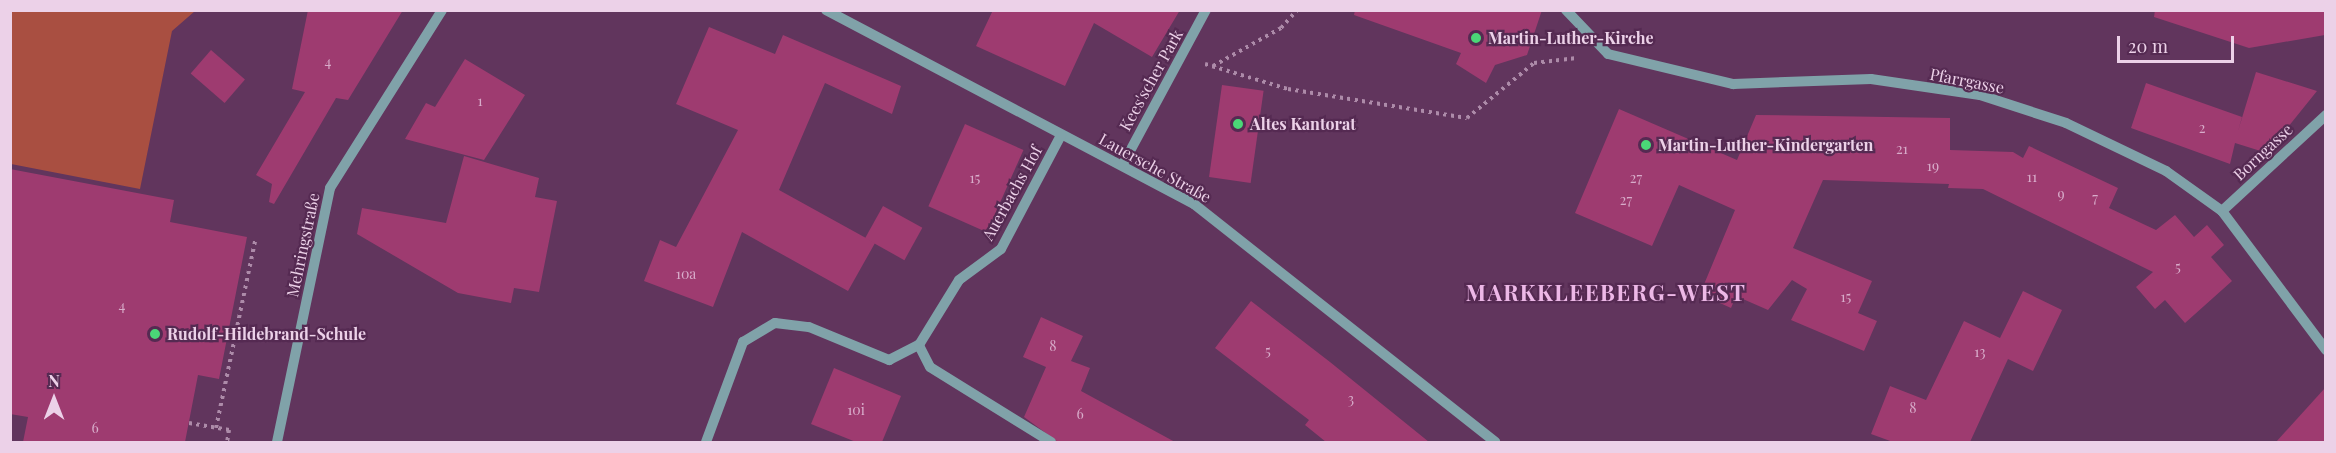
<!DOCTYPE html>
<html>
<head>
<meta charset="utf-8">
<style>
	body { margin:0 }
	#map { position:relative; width:2336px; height:453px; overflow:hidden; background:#61355d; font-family:"Playfair Display",serif }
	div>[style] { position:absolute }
	.green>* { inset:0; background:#a94f41 }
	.building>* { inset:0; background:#9e3b70; transform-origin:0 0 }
	.path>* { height:4px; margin-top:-2px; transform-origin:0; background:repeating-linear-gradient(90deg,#ad8ba9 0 3px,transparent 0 7.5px) }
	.minor>* { height:10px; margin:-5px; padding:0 5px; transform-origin:5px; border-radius:5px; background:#80a2a9 }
	.dots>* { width:16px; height:16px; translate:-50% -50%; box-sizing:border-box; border:3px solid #552a52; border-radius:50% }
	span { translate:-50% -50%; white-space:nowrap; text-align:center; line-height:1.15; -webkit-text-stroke:4.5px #552a52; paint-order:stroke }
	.number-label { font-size:14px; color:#d8acca }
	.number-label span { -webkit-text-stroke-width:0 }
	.poi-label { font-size:16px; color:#ecd1e8; font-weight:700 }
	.left { translate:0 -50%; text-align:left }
	.street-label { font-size:16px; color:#ecd1e8 }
	.district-label { font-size:22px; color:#edb8e7; font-weight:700; letter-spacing:1.5px }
	.frame { position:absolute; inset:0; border:12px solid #ecd1e8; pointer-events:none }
	.north { position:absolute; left:24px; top:369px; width:60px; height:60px; -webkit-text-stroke:4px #552a52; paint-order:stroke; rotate:0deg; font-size:16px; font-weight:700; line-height:24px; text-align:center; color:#ecd1e8 }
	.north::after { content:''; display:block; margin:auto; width:21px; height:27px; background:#ecd1e8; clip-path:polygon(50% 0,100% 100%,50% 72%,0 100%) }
	.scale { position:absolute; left:2117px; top:36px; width:117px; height:27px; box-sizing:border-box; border:3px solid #ecd1e8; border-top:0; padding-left:8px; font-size:18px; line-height:21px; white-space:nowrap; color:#ecd1e8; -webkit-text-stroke:4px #552a52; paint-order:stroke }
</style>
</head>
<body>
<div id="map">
	<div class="green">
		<div style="clip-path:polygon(10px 11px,195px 11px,172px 31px,140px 189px,11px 164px)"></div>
	</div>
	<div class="building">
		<div style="clip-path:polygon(308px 10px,403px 10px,348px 100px,336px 98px,274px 204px,269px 202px,272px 184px,256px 175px,305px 92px,292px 89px)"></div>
		<div style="clip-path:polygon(993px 10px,1180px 10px,1152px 57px,1094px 23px,1065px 86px,976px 46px)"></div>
		<div style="clip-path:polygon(1355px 10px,1542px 10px,1527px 55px,1495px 65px,1486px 83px,1456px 64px,1461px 53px,1354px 15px)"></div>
		<div style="clip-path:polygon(2155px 10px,2325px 10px,2325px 35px,2249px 48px,2154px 17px)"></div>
		<div style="clip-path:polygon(709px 27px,775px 54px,783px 35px,901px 86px,892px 114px,825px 83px,779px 190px,875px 243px,848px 291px,742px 232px,713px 307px,644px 281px,660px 240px,676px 247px,738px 130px,676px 104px)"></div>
		<div style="left:211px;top:50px;width:45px;height:31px;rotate:41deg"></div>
		<div style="clip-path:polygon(465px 59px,525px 95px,484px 160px,405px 139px,426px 103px,435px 107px)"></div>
		<div style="clip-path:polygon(2256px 72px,2317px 91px,2267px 153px,2235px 143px,2230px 164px,2131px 128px,2146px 83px,2242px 117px,2238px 131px)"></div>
		<div style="left:1222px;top:85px;width:42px;height:93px;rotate:8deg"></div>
		<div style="clip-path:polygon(1619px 109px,1737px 160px,1756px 115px,1950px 118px,1950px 150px,2013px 152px,2023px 158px,2029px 146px,2118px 188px,2109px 208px,2156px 230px,2175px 215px,2194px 237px,2207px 225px,2224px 245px,2211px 257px,2232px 281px,2185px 323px,2165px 300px,2155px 309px,2136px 287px,2153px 272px,1983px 189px,1948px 188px,1949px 184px,1823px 180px,1793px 248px,1872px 281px,1858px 313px,1877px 321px,1864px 351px,1791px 320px,1807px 289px,1792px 280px,1768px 310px,1736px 296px,1731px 308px,1700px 294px,1735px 210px,1679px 185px,1652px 246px,1575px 213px)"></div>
		<div style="left:965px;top:124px;width:64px;height:90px;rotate:24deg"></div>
		<div style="clip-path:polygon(464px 156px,539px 178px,535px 197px,557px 201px,539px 292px,514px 288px,511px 303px,458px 293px,357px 234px,362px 208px,446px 223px)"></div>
		<div style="clip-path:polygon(10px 169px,174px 200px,170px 222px,247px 237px,219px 379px,198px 375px,185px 442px,23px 442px,28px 417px,10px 414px)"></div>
		<div style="left:883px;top:206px;width:45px;height:37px;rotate:29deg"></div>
		<div style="clip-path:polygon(2023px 291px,2062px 310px,2033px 371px,2008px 359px,1970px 442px,1893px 442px,1871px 434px,1890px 386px,1926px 400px,1964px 321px,2000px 338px)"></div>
		<div style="clip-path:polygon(1251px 301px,1330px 362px,1429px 442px,1326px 442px,1305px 425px,1309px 420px,1215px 348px)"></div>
		<div style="clip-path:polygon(1041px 317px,1083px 336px,1071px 361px,1090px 368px,1081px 391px,1175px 442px,1058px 442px,1024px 417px,1046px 367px,1023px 357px)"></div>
		<div style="clip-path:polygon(834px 368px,901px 396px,882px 442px,856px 442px,811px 424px)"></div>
		<div style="clip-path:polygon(2325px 388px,2325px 442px,2276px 442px)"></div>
	</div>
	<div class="path">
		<div style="left:1205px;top:64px;width:87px;rotate:16.8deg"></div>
		<div style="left:1288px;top:89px;width:181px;rotate:9.2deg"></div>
		<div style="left:1467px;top:118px;width:87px;rotate:-39.4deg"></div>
		<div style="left:1534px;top:63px;width:43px;rotate:-6.6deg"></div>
		<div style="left:1213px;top:66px;width:78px;rotate:-29.2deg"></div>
		<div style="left:1281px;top:28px;width:24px;rotate:-48deg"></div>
		<div style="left:189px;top:423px;width:41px;rotate:9.9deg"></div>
		<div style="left:229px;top:430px;width:12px;rotate:99deg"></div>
		<div style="left:216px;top:428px;width:191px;rotate:-78.2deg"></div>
	</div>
	<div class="minor">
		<div style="left:826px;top:10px;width:416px;rotate:27.8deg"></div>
		<div style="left:1194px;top:204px;width:384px;rotate:38.3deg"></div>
		<div style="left:1566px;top:10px;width:61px;rotate:46.3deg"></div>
		<div style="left:1608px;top:54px;width:129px;rotate:13.5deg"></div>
		<div style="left:1733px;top:84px;width:138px;rotate:-2.1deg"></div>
		<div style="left:1871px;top:79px;width:110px;rotate:8.4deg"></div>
		<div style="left:1980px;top:95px;width:90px;rotate:18deg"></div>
		<div style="left:2066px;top:123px;width:111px;rotate:25.6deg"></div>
		<div style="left:2166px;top:171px;width:69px;rotate:35.5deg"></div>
		<div style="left:2222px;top:211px;width:174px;rotate:53.2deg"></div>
		<div style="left:1123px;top:164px;width:175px;rotate:-61.7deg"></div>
		<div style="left:2222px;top:211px;width:142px;rotate:-42.7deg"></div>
		<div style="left:277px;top:442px;width:259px;rotate:-78.2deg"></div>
		<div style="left:330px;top:188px;width:210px;rotate:-57.8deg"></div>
		<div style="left:706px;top:442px;width:107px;rotate:-69.7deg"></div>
		<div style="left:743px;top:342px;width:37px;rotate:-31deg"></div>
		<div style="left:775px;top:323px;width:34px;rotate:7deg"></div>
		<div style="left:809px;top:327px;width:87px;rotate:22.4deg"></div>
		<div style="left:889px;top:360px;width:34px;rotate:-27deg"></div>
		<div style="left:1051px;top:442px;width:142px;rotate:-148.2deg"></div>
		<div style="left:930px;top:367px;width:25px;rotate:-117deg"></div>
		<div style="left:919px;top:345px;width:76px;rotate:-58.4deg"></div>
		<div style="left:959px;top:280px;width:52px;rotate:-36.4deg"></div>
		<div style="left:1001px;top:249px;width:129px;rotate:-62.2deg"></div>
	</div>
	<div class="dots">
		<div style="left:1476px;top:38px;background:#4ad777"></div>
		<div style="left:1238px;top:124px;background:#4ad777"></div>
		<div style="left:1646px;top:145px;background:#4ad777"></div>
		<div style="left:155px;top:334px;background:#4ad777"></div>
	</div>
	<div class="number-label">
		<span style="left:328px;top:62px">4</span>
		<span style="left:480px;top:101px">1</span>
		<span style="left:2202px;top:128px">2</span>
		<span style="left:1902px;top:149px">21</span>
		<span style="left:1933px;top:166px">19</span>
		<span style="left:2032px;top:177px">11</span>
		<span style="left:975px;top:178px">15</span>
		<span style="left:1636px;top:178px">27</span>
		<span style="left:2061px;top:194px">9</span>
		<span style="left:2095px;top:198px">7</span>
		<span style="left:1626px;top:200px">27</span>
		<span style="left:2178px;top:267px">5</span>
		<span style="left:686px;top:274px">10a</span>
		<span style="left:1846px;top:297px">15</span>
		<span style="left:122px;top:306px">4</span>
		<span style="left:1053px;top:346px">8</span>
		<span style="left:1268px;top:351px">5</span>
		<span style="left:1980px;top:352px">13</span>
		<span style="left:1351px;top:399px">3</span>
		<span style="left:1913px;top:408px">8</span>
		<span style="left:856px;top:410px">10i</span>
		<span style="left:1080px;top:414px">6</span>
		<span style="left:95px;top:428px">6</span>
	</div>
	<div class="poi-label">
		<span class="left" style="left:1488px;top:38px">Martin-Luther-Kirche</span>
		<span class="left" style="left:1250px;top:124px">Altes Kantorat</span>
		<span class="left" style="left:1658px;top:145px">Martin-Luther-Kindergarten</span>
		<span class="left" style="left:167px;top:334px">Rudolf-Hildebrand-Schule</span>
	</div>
	<div class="street-label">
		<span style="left:1151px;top:80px;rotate:-61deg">Kees'scher Park</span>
		<span style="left:1967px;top:81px;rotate:11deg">Pfarrgasse</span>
		<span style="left:2263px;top:152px;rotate:-43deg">Borngasse</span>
		<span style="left:1155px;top:168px;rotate:29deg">Lauersche Straße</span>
		<span style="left:1012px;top:193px;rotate:-61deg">Auerbachs Hof</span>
		<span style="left:303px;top:245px;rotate:-78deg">Mehringstraße</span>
	</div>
	<div class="district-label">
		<span style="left:1606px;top:293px">MARKKLEEBERG-WEST</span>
	</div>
	<div class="frame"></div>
	<div class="north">N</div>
	<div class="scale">20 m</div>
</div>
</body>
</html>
